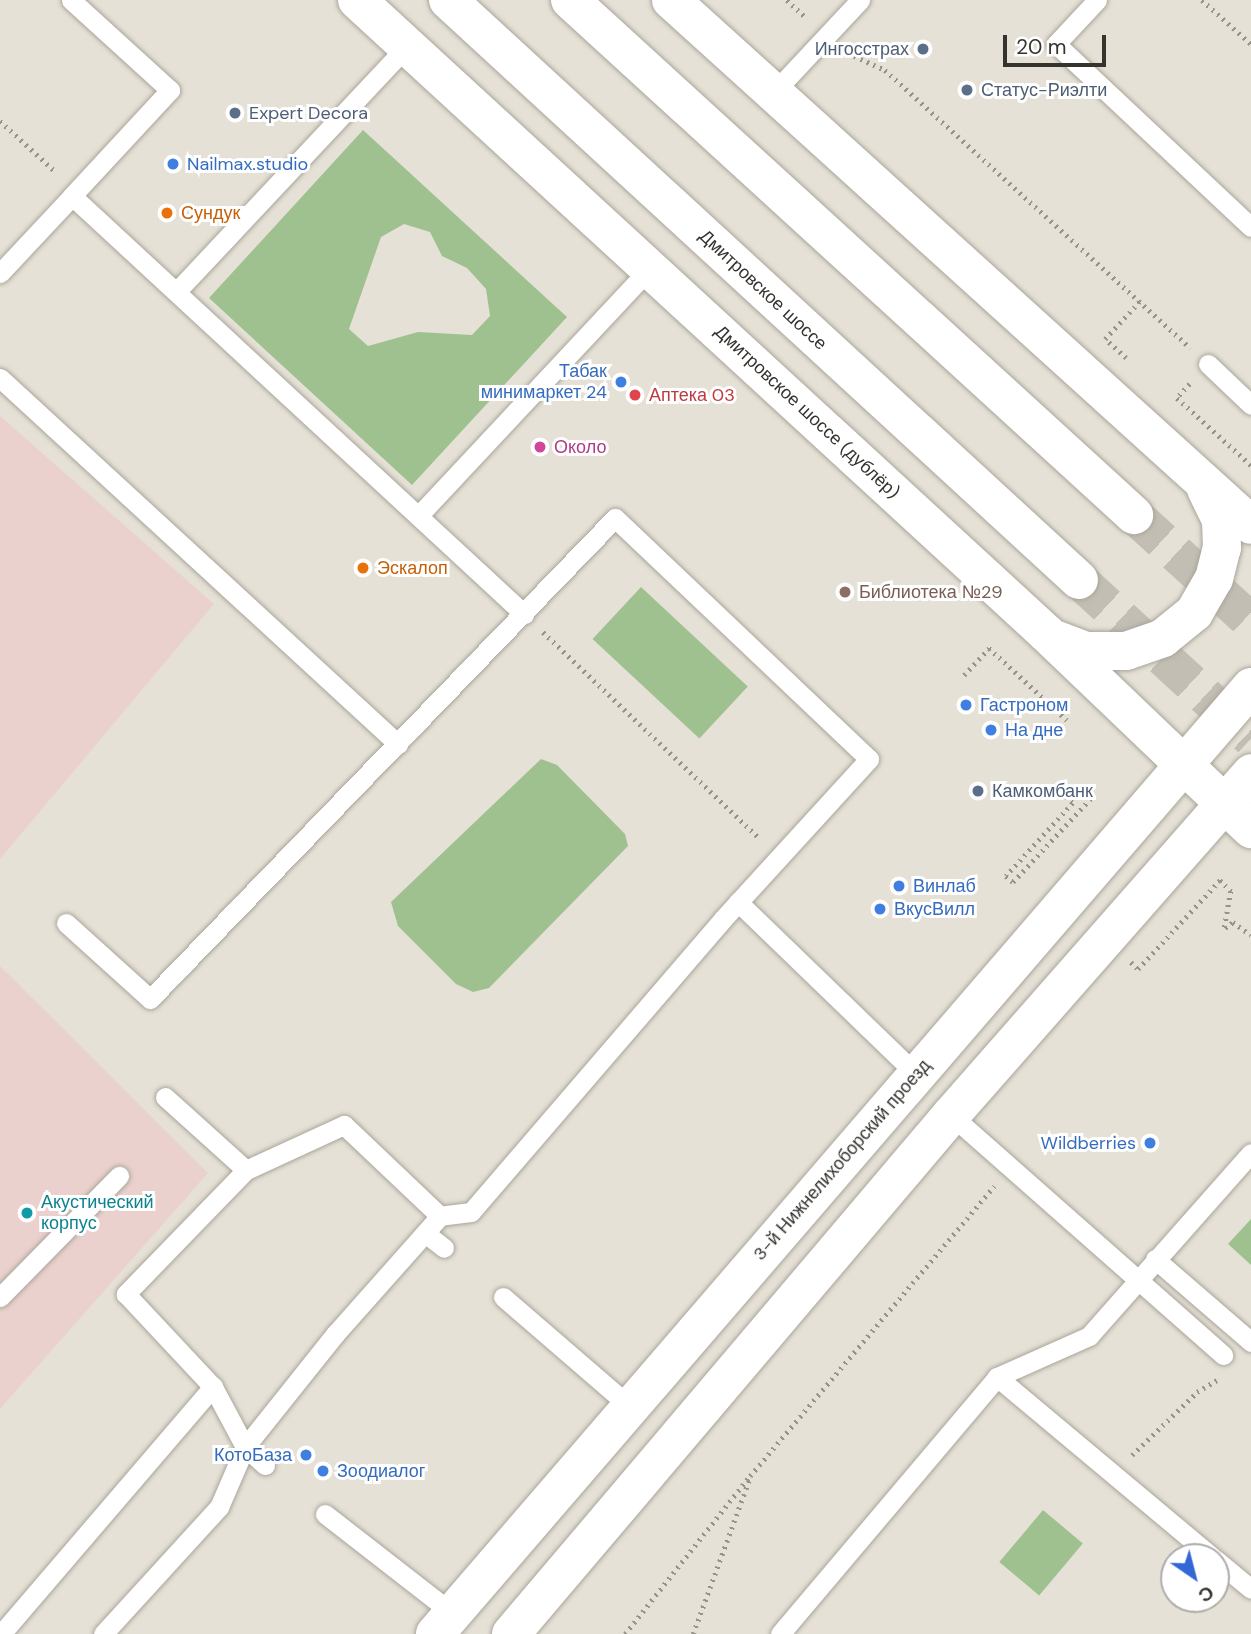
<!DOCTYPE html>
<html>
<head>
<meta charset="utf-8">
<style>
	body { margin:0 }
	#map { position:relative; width:1251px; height:1634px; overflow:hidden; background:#e6e1d6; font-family:"DM Sans",sans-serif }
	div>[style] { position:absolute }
	.commercial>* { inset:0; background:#ebd1cd }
	.green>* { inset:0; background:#9fc190; transform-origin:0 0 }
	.primary-tunnel>* { height:38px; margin-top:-19px; transform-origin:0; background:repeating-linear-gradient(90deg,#c3beb4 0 38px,transparent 0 57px) }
	.path>* { height:4.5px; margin-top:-2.25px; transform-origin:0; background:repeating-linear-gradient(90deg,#96938a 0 2px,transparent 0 7px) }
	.roads { filter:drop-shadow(0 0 2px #aaa59b) drop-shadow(0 0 2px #aaa59b) }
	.service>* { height:19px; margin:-9.5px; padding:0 9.5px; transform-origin:9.5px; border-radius:9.5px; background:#fff }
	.secondary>* { height:38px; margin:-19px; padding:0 19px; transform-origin:19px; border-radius:19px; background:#fff }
	.primary>* { height:38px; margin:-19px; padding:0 19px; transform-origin:19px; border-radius:19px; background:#fff }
	.dots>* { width:19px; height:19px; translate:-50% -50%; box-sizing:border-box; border:4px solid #fff; border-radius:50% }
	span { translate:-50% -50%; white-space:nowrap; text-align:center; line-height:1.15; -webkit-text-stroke:6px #fff; paint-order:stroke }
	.service-label { font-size:18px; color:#4e5e75 }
	.right { translate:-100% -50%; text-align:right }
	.left { translate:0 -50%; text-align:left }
	.shop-label { font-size:18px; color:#366cbe }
	.food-label { font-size:18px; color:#c56008 }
	.street-label { font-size:18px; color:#35332e }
	.health-label { font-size:18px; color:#be3a42 }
	.hotel-label { font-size:18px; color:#b23c85 }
	.education-label { font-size:18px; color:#785e54 }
	.culture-label { font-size:18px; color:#0d838f }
	.north { position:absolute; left:1160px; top:1543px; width:70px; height:70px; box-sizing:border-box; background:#fff; border:2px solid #aeadab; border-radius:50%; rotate:145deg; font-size:19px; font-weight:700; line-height:28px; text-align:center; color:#35332e }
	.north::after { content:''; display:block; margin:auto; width:24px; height:32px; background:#3367d6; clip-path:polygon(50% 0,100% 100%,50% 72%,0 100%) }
	.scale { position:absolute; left:1003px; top:35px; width:103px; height:32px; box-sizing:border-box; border:4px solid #35332e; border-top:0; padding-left:9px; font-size:21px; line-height:24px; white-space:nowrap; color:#35332e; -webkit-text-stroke:5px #fff; paint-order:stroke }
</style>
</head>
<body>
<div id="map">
	<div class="commercial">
		<div style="clip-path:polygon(0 416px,214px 604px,0 859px)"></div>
		<div style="clip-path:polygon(0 966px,208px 1173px,0 1409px)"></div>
	</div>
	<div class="green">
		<div style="clip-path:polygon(evenodd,363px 130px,567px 317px,412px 485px,209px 298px,363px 130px,404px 224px,430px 232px,442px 256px,467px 268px,486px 289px,490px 316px,472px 335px,418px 332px,368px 346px,349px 329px,381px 237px,404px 224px)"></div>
		<div style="left:641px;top:587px;width:146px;height:71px;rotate:43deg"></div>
		<div style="clip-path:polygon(541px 759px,557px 765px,625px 834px,628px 846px,489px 988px,473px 992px,456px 984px,398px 926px,391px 902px)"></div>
		<div style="clip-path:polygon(1251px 1219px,1251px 1265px,1228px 1244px)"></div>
		<div style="left:1043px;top:1510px;width:52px;height:68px;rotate:40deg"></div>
	</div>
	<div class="primary-tunnel">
		<div style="left:1134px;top:515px;width:159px;rotate:42.4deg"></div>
		<div style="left:1079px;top:580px;width:234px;rotate:42.6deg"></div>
	</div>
	<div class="path">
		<div style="left:787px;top:0;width:26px;rotate:43deg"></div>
		<div style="left:1202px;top:0;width:66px;rotate:41.9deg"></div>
		<div style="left:848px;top:53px;width:41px;rotate:24.7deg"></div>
		<div style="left:885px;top:70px;width:413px;rotate:42.3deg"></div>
		<div style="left:0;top:121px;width:76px;rotate:42.3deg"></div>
		<div style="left:1126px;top:358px;width:28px;rotate:-138deg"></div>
		<div style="left:1105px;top:339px;width:52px;rotate:-47.4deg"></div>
		<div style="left:1190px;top:384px;width:19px;rotate:133deg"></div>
		<div style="left:1177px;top:398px;width:100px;rotate:42.2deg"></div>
		<div style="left:543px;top:632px;width:298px;rotate:43.6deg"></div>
		<div style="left:964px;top:675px;width:37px;rotate:-47deg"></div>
		<div style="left:989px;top:648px;width:106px;rotate:42.7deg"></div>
		<div style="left:1066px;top:796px;width:10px;rotate:45deg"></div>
		<div style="left:1073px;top:803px;width:99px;rotate:132.5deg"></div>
		<div style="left:1006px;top:876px;width:9px;rotate:41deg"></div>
		<div style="left:1013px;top:882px;width:116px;rotate:-47.1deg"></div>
		<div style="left:1225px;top:928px;width:10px;rotate:-37deg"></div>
		<div style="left:1233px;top:922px;width:22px;rotate:36deg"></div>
		<div style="left:1131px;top:962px;width:10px;rotate:45deg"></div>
		<div style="left:1138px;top:969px;width:121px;rotate:-47.3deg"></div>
		<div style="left:1220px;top:880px;width:16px;rotate:45deg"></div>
		<div style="left:1231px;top:891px;width:39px;rotate:100deg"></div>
		<div style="left:1132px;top:1455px;width:91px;rotate:-44.1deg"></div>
		<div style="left:1197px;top:1392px;width:23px;rotate:-31deg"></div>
		<div style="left:625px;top:1634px;width:201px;rotate:-51.7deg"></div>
		<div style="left:750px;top:1476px;width:379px;rotate:-49.9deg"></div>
		<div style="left:693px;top:1634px;width:164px;rotate:-70deg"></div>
	</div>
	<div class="roads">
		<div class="service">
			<div style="left:71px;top:0;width:134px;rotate:42.3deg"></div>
			<div style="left:170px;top:90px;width:144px;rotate:132.8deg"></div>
			<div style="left:72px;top:196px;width:616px;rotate:42.76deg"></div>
			<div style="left:1097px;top:0;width:60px;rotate:133deg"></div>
			<div style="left:1056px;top:44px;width:267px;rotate:43.2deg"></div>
			<div style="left:774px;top:92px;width:126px;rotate:-46.9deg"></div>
			<div style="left:0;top:273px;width:105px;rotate:-46.9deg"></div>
			<div style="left:177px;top:291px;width:336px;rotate:-46.8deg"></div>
			<div style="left:1208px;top:364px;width:59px;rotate:43.6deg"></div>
			<div style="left:0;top:378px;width:541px;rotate:42.6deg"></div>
			<div style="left:419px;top:515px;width:340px;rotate:-46.9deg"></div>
			<div style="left:738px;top:902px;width:249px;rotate:44deg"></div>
			<div style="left:66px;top:923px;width:113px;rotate:42.1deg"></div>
			<div style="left:150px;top:999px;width:669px;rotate:-45.97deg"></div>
			<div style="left:615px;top:518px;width:350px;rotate:43.5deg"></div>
			<div style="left:869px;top:759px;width:217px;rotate:132.4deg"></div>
			<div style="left:723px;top:919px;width:386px;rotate:130.7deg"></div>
			<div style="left:471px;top:1212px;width:31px;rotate:173deg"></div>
			<div style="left:440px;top:1216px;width:157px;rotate:131.6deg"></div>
			<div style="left:336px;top:1333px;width:146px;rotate:128.6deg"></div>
			<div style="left:245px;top:1447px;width:65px;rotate:113.4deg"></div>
			<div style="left:219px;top:1507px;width:172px;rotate:132.4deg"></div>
			<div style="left:165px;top:1097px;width:109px;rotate:42deg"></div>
			<div style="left:246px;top:1170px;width:173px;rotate:134.1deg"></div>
			<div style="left:126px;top:1294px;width:127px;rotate:46.9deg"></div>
			<div style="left:213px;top:1387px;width:68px;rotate:61.9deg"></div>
			<div style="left:245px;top:1447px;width:27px;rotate:42deg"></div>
			<div style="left:951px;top:1115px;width:363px;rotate:41.4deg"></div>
			<div style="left:246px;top:1170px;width:108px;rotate:-24.7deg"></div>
			<div style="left:344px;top:1125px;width:132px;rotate:43.5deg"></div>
			<div style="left:425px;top:1233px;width:24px;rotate:38deg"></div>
			<div style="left:1155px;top:1259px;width:127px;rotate:40.8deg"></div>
			<div style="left:0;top:1297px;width:170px;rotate:-45.5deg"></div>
			<div style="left:503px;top:1297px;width:165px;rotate:40.8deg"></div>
			<div style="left:997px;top:1377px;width:280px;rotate:39.9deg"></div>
			<div style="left:325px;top:1514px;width:161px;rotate:37.9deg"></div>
			<div style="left:1216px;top:1560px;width:45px;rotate:39.6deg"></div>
			<div style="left:1px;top:1634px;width:326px;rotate:-49.4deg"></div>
			<div style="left:780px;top:1634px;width:336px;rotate:-49.8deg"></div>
			<div style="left:997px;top:1377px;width:101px;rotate:-24deg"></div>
			<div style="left:1089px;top:1336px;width:244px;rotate:-48.5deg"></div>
		</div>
		<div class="secondary">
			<div style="left:357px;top:0;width:936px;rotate:42.57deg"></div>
			<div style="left:1046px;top:633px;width:284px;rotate:43.7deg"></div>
			<div style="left:671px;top:0;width:782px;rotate:42.15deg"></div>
			<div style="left:1057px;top:640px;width:31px;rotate:21deg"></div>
			<div style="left:1086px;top:651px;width:40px"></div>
			<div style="left:1126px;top:651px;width:39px;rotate:-19deg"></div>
			<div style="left:1163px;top:638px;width:40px;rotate:-39deg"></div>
			<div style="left:1194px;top:613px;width:39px;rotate:-60deg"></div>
			<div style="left:1214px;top:579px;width:32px;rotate:-76deg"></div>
			<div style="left:1222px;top:548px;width:28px;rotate:-92deg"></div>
			<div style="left:1221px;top:520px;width:34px;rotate:-116deg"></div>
			<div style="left:435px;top:1634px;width:1250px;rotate:-49.25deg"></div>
			<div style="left:511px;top:1634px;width:680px;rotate:-49.71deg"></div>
			<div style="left:951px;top:1115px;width:455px;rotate:-48.7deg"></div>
		</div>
		<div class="primary">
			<div style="left:448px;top:0;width:857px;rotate:42.59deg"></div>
			<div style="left:570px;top:0;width:764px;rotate:42.4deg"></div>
		</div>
	</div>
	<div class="dots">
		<div style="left:923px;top:49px;background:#5c6f8a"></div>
		<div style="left:967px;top:90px;background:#5c6f8a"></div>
		<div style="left:235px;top:113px;background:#5c6f8a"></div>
		<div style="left:173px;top:164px;background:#3f7fe0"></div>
		<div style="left:167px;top:213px;background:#e8710a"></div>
		<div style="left:621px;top:382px;background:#3f7fe0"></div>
		<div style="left:635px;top:395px;background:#e0444e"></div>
		<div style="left:540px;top:447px;background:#d1479c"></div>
		<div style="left:363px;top:568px;background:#e8710a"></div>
		<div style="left:845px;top:592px;background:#8d6e63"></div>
		<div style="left:966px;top:705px;background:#3f7fe0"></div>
		<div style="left:991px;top:730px;background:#3f7fe0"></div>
		<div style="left:978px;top:791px;background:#5c6f8a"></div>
		<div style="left:899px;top:886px;background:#3f7fe0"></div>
		<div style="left:880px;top:909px;background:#3f7fe0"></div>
		<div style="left:1150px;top:1143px;background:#3f7fe0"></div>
		<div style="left:27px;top:1213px;background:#0f9aa8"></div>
		<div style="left:306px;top:1455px;background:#3f7fe0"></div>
		<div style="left:323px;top:1471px;background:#3f7fe0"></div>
	</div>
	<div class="service-label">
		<span class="right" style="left:909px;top:49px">Ингосстрах</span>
		<span class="left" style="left:981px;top:90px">Статус-Риэлти</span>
		<span class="left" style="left:249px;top:113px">Expert Decora</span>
		<span class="left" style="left:992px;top:791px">Камкомбанк</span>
	</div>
	<div class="shop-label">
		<span class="left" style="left:187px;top:164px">Nailmax.studio</span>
		<span class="right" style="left:607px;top:382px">Табак<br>минимаркет 24</span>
		<span class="left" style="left:980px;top:705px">Гастроном</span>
		<span class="left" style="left:1005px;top:730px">На дне</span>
		<span class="left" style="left:913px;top:886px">Винлаб</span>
		<span class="left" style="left:894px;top:909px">ВкусВилл</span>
		<span class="right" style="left:1136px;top:1143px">Wildberries</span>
		<span class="right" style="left:292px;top:1455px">КотоБаза</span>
		<span class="left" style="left:337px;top:1471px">Зоодиалог</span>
	</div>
	<div class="food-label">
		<span class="left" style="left:181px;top:213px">Сундук</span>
		<span class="left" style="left:377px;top:568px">Эскалоп</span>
	</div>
	<div class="street-label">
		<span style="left:763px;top:290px;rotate:43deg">Дмитровское шоссе</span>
		<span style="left:807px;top:412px;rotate:43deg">Дмитровское шоссе (дублёр)</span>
		<span style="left:842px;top:1160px;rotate:-49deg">3-й Нижнелихоборский проезд</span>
	</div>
	<div class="health-label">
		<span class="left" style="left:649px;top:395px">Аптека 03</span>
	</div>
	<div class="hotel-label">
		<span class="left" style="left:554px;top:447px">Около</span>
	</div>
	<div class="education-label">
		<span class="left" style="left:859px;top:592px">Библиотека №29</span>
	</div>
	<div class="culture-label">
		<span class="left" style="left:41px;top:1213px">Акустический<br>корпус</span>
	</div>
	<div class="north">С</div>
	<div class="scale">20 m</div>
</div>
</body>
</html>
